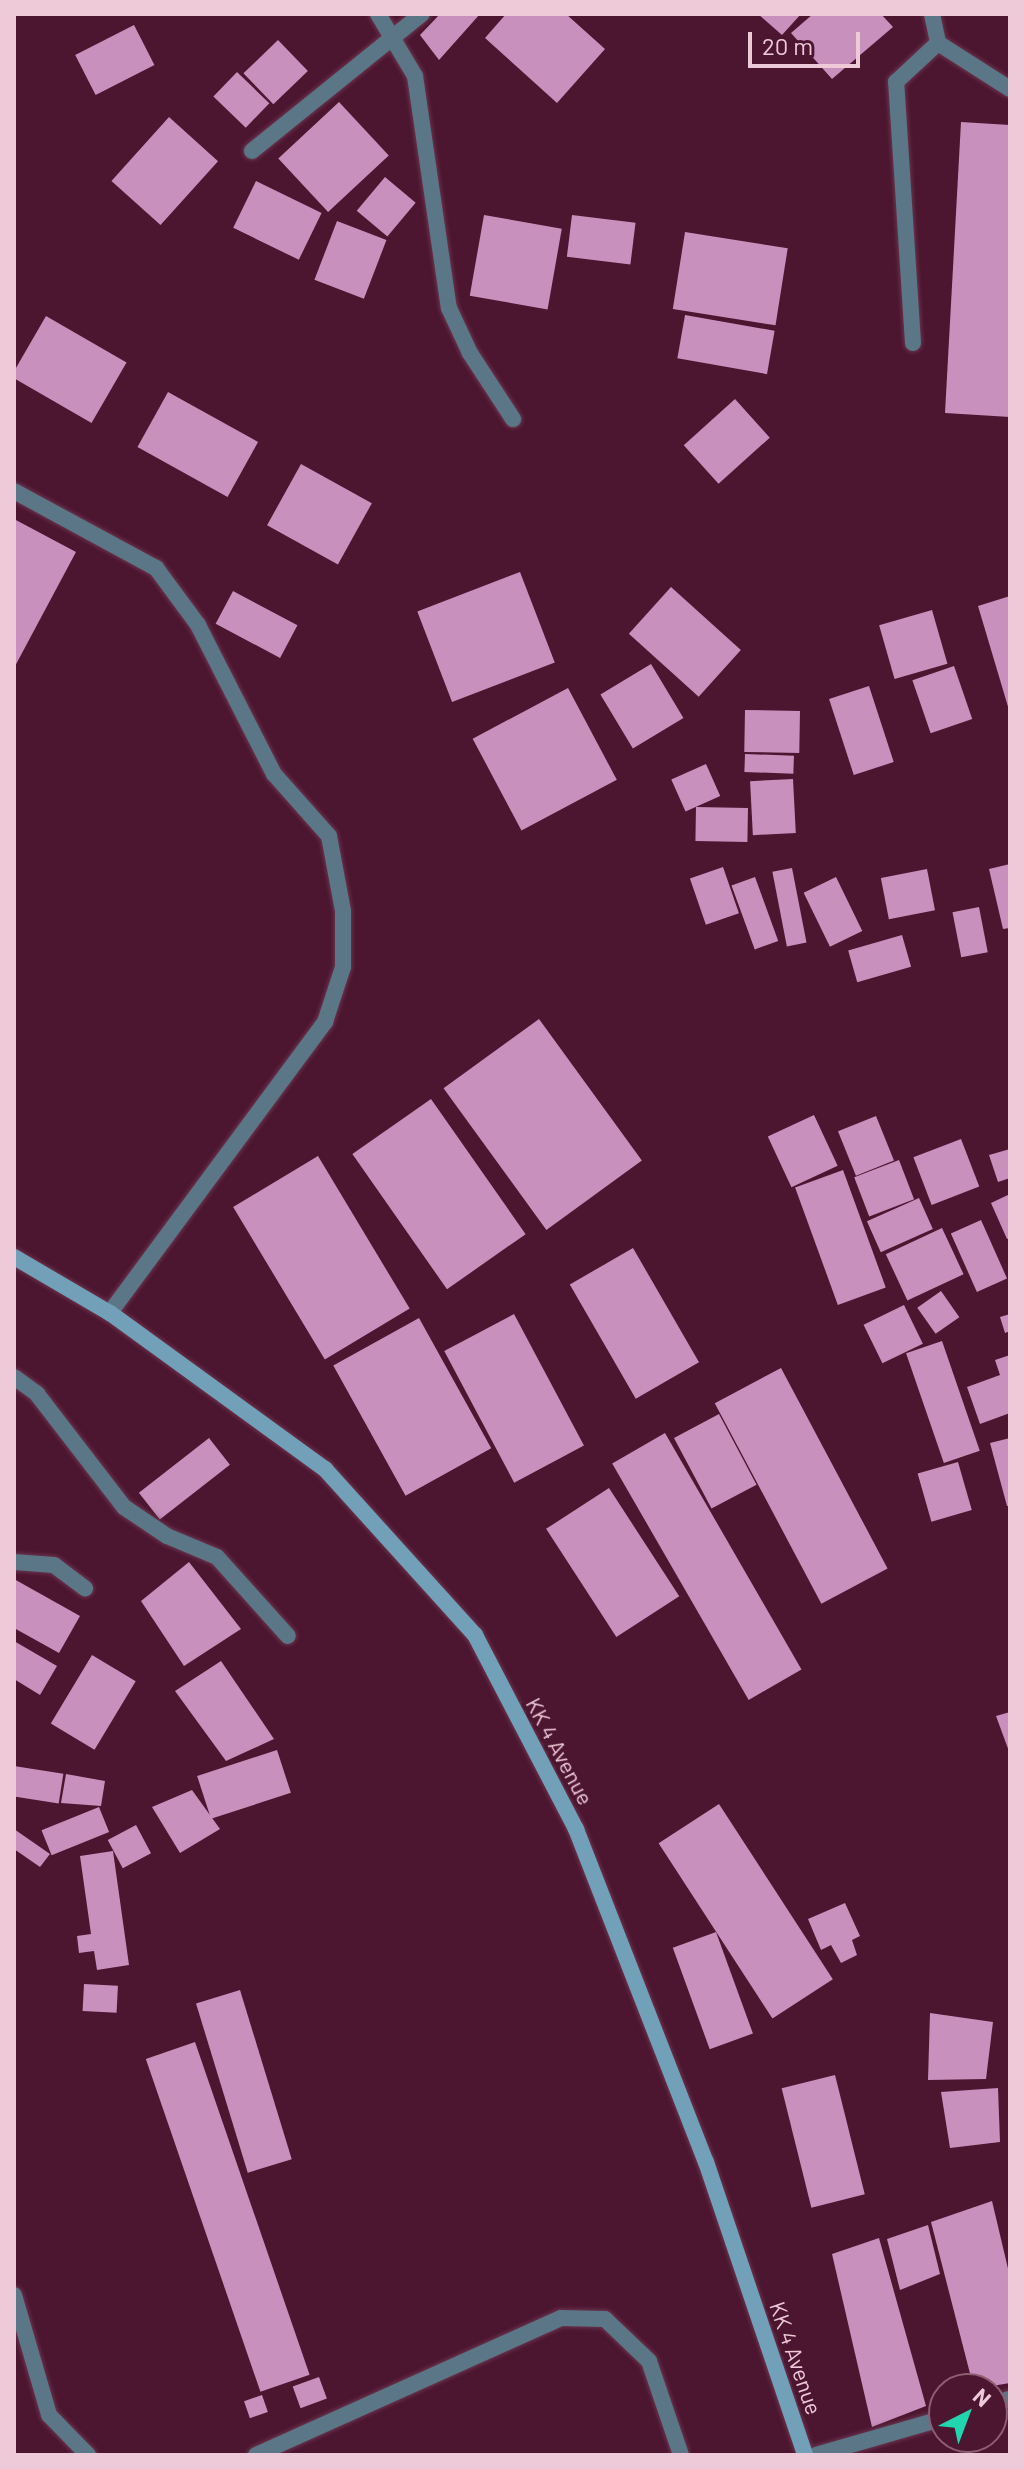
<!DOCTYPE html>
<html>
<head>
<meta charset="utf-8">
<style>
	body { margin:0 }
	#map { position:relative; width:1024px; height:2469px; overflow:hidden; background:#4c1530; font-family:Barlow,sans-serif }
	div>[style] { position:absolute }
	.building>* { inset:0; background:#c790bd; transform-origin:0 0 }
	.roads { filter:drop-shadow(0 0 2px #69354e) drop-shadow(0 0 2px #69354e) }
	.service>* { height:16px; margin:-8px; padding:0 8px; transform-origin:8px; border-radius:8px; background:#5b7686 }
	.minor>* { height:16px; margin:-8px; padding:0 8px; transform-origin:8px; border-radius:8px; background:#5b7686 }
	.secondary>* { height:16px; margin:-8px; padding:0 8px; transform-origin:8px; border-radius:8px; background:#73a0b9 }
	span { translate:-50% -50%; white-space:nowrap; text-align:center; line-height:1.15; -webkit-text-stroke:8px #4c1530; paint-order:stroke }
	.street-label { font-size:22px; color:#eec9d7 }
	.frame { position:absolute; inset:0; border:16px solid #eec9d7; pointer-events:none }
	.north { position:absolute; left:928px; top:2373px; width:80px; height:80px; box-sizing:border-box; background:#4c1530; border:2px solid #8d5d73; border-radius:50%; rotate:42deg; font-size:22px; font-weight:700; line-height:32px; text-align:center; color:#eec9d7 }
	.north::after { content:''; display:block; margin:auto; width:28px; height:36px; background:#21d5af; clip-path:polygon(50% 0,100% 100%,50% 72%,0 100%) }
	.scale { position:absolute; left:748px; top:32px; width:112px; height:36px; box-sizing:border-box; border:4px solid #eec9d7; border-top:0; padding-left:10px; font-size:24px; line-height:28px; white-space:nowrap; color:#eec9d7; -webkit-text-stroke:6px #4c1530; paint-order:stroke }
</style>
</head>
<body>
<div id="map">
	<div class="building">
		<div style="clip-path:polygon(440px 14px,480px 14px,439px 60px,420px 35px)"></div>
		<div style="clip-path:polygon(506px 14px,566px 14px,605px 49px,557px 103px,485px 38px)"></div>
		<div style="clip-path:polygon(758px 14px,801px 14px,782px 35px)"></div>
		<div style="clip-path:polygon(813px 14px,881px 14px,893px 27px,832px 79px,791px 33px)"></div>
		<div style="left:134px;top:25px;width:45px;height:66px;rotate:63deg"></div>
		<div style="left:278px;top:40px;width:43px;height:48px;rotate:46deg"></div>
		<div style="left:237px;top:72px;width:45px;height:34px;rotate:44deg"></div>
		<div style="left:339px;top:102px;width:73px;height:83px;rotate:47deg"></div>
		<div style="left:169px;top:117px;width:66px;height:86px;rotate:42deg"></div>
		<div style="clip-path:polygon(961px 122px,1010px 125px,1010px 417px,945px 413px)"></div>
		<div style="left:385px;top:177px;width:40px;height:44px;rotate:40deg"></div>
		<div style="left:256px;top:181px;width:73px;height:52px;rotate:26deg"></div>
		<div style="left:484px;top:215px;width:79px;height:82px;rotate:10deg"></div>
		<div style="left:572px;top:215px;width:64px;height:42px;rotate:7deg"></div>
		<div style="left:337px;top:221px;width:53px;height:63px;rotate:21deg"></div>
		<div style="left:685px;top:232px;width:104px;height:78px;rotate:9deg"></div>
		<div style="left:685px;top:315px;width:91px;height:44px;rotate:10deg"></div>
		<div style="left:46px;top:316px;width:93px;height:70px;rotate:30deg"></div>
		<div style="left:168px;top:392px;width:103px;height:63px;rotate:29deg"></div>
		<div style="left:735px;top:399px;width:52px;height:69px;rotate:48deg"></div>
		<div style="left:301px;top:464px;width:81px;height:70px;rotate:29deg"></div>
		<div style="clip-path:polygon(14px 519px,76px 552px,14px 668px)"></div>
		<div style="left:520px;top:572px;width:97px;height:110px;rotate:69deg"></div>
		<div style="left:671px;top:587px;width:94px;height:63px;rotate:42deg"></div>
		<div style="left:233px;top:591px;width:73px;height:37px;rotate:28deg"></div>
		<div style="clip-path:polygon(1010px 596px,1010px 710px,1009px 710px,978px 606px)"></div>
		<div style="left:932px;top:610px;width:56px;height:55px;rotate:74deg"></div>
		<div style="left:651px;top:664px;width:63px;height:59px;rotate:59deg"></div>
		<div style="left:954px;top:666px;width:56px;height:44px;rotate:71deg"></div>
		<div style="left:869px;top:686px;width:80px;height:42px;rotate:72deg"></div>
		<div style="left:568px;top:688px;width:104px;height:108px;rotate:62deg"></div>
		<div style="left:745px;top:710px;width:55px;height:42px;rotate:1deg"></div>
		<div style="left:745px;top:754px;width:49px;height:18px;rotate:2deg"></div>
		<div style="left:706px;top:764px;width:35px;height:38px;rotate:66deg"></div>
		<div style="left:793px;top:779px;width:54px;height:43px;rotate:87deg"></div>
		<div style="left:696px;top:807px;width:52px;height:34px;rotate:1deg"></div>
		<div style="clip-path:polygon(1010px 864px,1010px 928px,1003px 929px,989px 869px)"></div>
		<div style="left:723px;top:867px;width:49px;height:35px;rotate:71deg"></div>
		<div style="left:792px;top:868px;width:76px;height:20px;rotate:79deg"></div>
		<div style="left:927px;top:869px;width:42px;height:47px;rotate:79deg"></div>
		<div style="left:755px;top:877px;width:68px;height:25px;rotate:70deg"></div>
		<div style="left:836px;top:877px;width:60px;height:36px;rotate:64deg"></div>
		<div style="left:979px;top:907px;width:46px;height:27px;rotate:79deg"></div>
		<div style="left:902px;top:935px;width:33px;height:56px;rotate:74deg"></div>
		<div style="left:539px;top:1019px;width:175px;height:118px;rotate:54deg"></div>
		<div style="left:431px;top:1099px;width:165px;height:96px;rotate:55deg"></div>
		<div style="left:814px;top:1115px;width:56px;height:51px;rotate:65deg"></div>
		<div style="left:876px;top:1116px;width:48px;height:41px;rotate:68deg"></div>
		<div style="left:961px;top:1139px;width:51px;height:51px;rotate:69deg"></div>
		<div style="clip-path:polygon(1010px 1149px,1010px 1178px,998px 1182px,989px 1155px)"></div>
		<div style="left:318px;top:1156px;width:178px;height:99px;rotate:59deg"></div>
		<div style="left:899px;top:1160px;width:42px;height:48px;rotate:69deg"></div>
		<div style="left:843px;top:1170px;width:125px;height:51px;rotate:70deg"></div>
		<div style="clip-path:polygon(1010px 1194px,1010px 1238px,1007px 1239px,991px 1203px)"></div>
		<div style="left:919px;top:1198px;width:34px;height:57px;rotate:66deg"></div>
		<div style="left:981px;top:1220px;width:64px;height:33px;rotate:66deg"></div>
		<div style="left:942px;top:1228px;width:51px;height:62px;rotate:65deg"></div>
		<div style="left:633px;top:1248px;width:132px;height:73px;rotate:60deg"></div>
		<div style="left:941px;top:1291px;width:32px;height:29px;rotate:55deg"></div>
		<div style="left:904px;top:1305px;width:43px;height:45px;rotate:64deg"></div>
		<div style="left:514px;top:1314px;width:149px;height:79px;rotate:62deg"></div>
		<div style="clip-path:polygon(1010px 1314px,1010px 1331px,1005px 1333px,1000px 1317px)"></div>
		<div style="left:419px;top:1318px;width:149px;height:98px;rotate:61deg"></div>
		<div style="left:942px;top:1341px;width:116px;height:38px;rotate:71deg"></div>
		<div style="clip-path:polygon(1010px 1355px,1010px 1413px,980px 1424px,967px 1387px,1000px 1375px,995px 1360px)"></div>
		<div style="left:781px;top:1368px;width:227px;height:75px;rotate:62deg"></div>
		<div style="left:719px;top:1414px;width:80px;height:51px;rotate:62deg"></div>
		<div style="left:665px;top:1433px;width:273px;height:61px;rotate:60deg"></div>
		<div style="left:209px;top:1438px;width:34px;height:89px;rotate:52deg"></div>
		<div style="clip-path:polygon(1010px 1438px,1010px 1506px,1007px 1506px,990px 1443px)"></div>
		<div style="left:958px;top:1462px;width:50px;height:42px;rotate:74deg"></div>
		<div style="left:609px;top:1488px;width:129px;height:75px;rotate:57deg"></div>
		<div style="clip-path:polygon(189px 1562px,241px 1629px,184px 1666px,141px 1601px)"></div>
		<div style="clip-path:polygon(14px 1579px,80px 1616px,59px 1653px,14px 1628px)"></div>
		<div style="clip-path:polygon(14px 1641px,57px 1666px,40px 1695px,14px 1679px)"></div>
		<div style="left:92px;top:1655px;width:51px;height:80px;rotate:31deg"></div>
		<div style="clip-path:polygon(221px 1661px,274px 1739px,226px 1761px,175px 1691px)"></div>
		<div style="clip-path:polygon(1010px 1712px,1010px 1754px,996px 1716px)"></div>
		<div style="left:277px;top:1750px;width:45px;height:84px;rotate:72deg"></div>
		<div style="left:14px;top:1766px;width:50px;height:30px;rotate:9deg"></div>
		<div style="clip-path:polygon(66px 1774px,105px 1781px,101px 1806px,61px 1803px)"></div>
		<div style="clip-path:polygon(192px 1790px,220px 1829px,180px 1853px,152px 1807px)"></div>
		<div style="left:719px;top:1804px;width:209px;height:72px;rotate:57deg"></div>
		<div style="left:99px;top:1807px;width:27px;height:62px;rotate:68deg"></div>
		<div style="left:136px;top:1825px;width:32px;height:32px;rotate:62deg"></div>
		<div style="clip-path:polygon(14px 1829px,50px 1854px,40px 1867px,14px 1849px)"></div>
		<div style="clip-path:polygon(113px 1851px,129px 1965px,97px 1970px,94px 1951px,79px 1953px,77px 1936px,91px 1934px,80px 1856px)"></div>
		<div style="clip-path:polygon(845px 1903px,860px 1936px,852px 1940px,857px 1955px,841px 1963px,831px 1945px,821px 1950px,808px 1919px)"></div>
		<div style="left:716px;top:1932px;width:108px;height:46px;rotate:70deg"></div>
		<div style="left:84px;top:1984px;width:34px;height:27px;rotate:3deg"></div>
		<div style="left:240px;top:1990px;width:177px;height:46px;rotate:73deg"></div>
		<div style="clip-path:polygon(930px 2013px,993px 2022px,986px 2079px,928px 2080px)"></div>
		<div style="left:195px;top:2042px;width:352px;height:52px;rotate:71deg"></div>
		<div style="left:835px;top:2075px;width:123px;height:55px;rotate:76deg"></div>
		<div style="clip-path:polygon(998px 2088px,1000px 2142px,950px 2148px,941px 2092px)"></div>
		<div style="clip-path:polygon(992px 2201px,1010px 2277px,1010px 2383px,974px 2389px,931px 2222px)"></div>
		<div style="clip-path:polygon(928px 2225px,940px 2274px,900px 2290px,887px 2239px)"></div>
		<div style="clip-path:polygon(879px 2238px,926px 2406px,872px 2427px,832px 2254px)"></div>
		<div style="left:319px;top:2377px;width:23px;height:28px;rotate:70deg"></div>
		<div style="left:262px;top:2395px;width:18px;height:19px;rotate:71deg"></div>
	</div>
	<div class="roads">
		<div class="service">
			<div style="left:932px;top:14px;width:30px;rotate:78deg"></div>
			<div style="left:938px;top:43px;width:85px;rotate:32.6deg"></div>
			<div style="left:14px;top:491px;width:162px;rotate:28.5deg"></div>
			<div style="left:156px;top:568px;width:71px;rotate:53.6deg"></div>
			<div style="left:198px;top:625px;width:167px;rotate:63deg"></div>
			<div style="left:274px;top:774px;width:83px;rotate:48.4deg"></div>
			<div style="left:329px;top:836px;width:76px;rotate:79.4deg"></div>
			<div style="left:343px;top:911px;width:56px;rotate:90deg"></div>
			<div style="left:343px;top:967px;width:58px;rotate:108.1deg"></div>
			<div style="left:325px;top:1022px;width:362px;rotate:126.5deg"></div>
			<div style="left:14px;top:1377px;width:29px;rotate:36deg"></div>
			<div style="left:37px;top:1394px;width:143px;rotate:52.4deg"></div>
			<div style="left:124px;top:1507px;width:52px;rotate:34deg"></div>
			<div style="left:167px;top:1536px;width:54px;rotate:22.8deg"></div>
			<div style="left:217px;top:1557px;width:106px;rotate:48.1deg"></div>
			<div style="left:14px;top:2295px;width:125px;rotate:73.7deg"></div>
			<div style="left:49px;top:2415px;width:56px;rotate:45.7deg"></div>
			<div style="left:992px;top:2404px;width:19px;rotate:-16deg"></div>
			<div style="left:256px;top:2455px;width:334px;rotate:-24.2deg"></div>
			<div style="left:561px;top:2318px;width:44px;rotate:1.3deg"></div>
			<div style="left:605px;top:2319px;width:61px;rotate:43.7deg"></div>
			<div style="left:649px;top:2361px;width:99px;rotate:71.2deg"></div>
			<div style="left:816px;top:2455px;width:133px;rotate:-16.1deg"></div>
		</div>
		<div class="minor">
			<div style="left:378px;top:14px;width:72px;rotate:59.2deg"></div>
			<div style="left:415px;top:76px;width:234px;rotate:81.7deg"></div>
			<div style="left:449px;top:308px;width:50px;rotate:65deg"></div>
			<div style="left:470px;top:353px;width:79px;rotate:56.9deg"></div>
			<div style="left:252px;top:151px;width:218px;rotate:-38.9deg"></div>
			<div style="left:913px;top:343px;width:262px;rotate:-93.7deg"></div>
			<div style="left:896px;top:82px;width:57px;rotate:-42.9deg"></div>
			<div style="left:14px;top:1562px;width:40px;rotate:4.3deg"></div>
			<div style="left:54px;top:1565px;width:39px;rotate:37deg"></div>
		</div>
		<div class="secondary">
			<div style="left:14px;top:1257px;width:111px;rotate:30.3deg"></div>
			<div style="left:110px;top:1313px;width:266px;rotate:36deg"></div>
			<div style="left:325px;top:1469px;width:224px;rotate:47.9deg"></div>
			<div style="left:475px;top:1635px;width:219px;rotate:62.5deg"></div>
			<div style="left:576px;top:1829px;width:357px;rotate:68.7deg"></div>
			<div style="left:706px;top:2162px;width:309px;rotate:71.3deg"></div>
		</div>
	</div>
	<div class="street-label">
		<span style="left:560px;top:1751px;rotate:62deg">KK 4 Avenue</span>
		<span style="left:796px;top:2358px;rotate:71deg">KK 4 Avenue</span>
	</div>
	<div class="frame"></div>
	<div class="north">N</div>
	<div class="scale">20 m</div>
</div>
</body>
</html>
